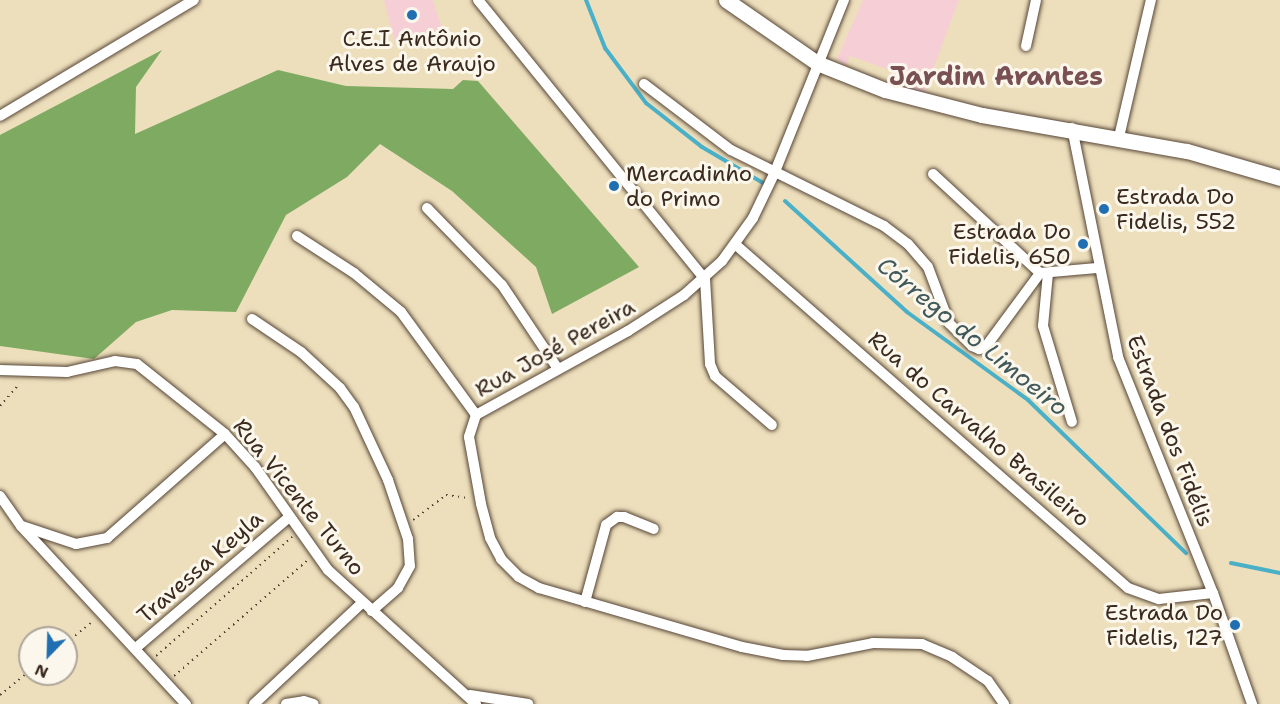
<!DOCTYPE html>
<html>
<head>
<meta charset="utf-8">
<style>
	body { margin:0 }
	#map { position:relative; width:1280px; height:704px; overflow:hidden; background:#eddfbc; font-family:"Shantell Sans",sans-serif }
	div>[style] { position:absolute }
	.built>* { inset:0; background:#f6cfd6 }
	.forest>* { inset:0; background:#7faa61 }
	.stream>* { height:4px; margin:-2px; padding:0 2px; transform-origin:2px; border-radius:2px; background:#49b0c8 }
	.path>* { height:2px; margin-top:-1px; transform-origin:0; background:repeating-linear-gradient(90deg,#564536 0 1.5px,transparent 0 6px) }
	.roads { filter:drop-shadow(0 0 2px #564536) drop-shadow(0 0 2px #564536) }
	.street>* { height:10px; margin:-5px; padding:0 5px; transform-origin:5px; border-radius:5px; background:#fff }
	.secondary>* { height:15px; margin:-7.5px; padding:0 7.5px; transform-origin:7.5px; border-radius:7.5px; background:#fff }
	.dots>* { width:16px; height:16px; translate:-50% -50%; box-sizing:border-box; border:3px solid #fbf7ec; border-radius:50% }
	span { translate:-50% -50%; white-space:nowrap; text-align:center; line-height:1.15; -webkit-text-stroke:6px #fbf7ec; paint-order:stroke }
	.poi-label { font-size:22px; color:#3b2a1e }
	.left { translate:0 -50%; text-align:left }
	.right { translate:-100% -50%; text-align:right }
	.street-label { font-size:22px; color:#3b2a1e }
	.water-label { font-size:24px; color:#40595a; font-style:italic }
	.quarter-label { font-size:26px; color:#795053; font-weight:700 }
	.north { position:absolute; left:18px; top:626px; width:60px; height:60px; box-sizing:border-box; background:#fbf7ec; border:2px solid #aea59a; border-radius:50%; rotate:203deg; font-size:16px; font-weight:700; line-height:24px; text-align:center; color:#3b2a1e }
	.north::after { content:''; display:block; margin:auto; width:21px; height:27px; background:#1f6fb2; clip-path:polygon(50% 0,100% 100%,50% 72%,0 100%) }
</style>
</head>
<body>
<div id="map">
	<div class="built">
		<div style="clip-path:polygon(384px 0,433px 0,442px 29px,395px 43px)"></div>
		<div style="clip-path:polygon(863px 0,959px 0,924px 94px,901px 86px,904px 75px,850px 56px,846px 66px,837px 59px)"></div>
	</div>
	<div class="forest">
		<div style="clip-path:polygon(162px 50px,136px 87px,135px 134px,278px 70px,346px 86px,453px 89px,463px 80px,478px 81px,639px 267px,552px 314px,536px 267px,452px 191px,380px 144px,347px 177px,286px 215px,236px 312px,172px 310px,136px 322px,94px 359px,0 346px,0 135px)"></div>
	</div>
	<div class="stream">
		<div style="left:586px;top:0;width:52px;rotate:68.4deg"></div>
		<div style="left:605px;top:48px;width:69px;rotate:53.3deg"></div>
		<div style="left:646px;top:103px;width:71px;rotate:38.2deg"></div>
		<div style="left:702px;top:147px;width:71px;rotate:30.5deg"></div>
		<div style="left:785px;top:201px;width:165px;rotate:42.3deg"></div>
		<div style="left:907px;top:312px;width:150px;rotate:36deg"></div>
		<div style="left:1028px;top:400px;width:220px;rotate:44.1deg"></div>
		<div style="left:1231px;top:563px;width:50px;rotate:11.5deg"></div>
	</div>
	<div class="path">
		<div style="left:0;top:406px;width:30px;rotate:-49deg"></div>
		<div style="left:413px;top:520px;width:41px;rotate:-37.1deg"></div>
		<div style="left:446px;top:495px;width:22px;rotate:8deg"></div>
		<div style="left:66px;top:643px;width:35px;rotate:-39deg"></div>
		<div style="left:156px;top:656px;width:181px;rotate:-41.2deg"></div>
		<div style="left:174px;top:676px;width:177px;rotate:-40.9deg"></div>
		<div style="left:0;top:695px;width:38px;rotate:-39deg"></div>
	</div>
	<div class="roads">
		<div class="street">
			<div style="left:478px;top:0;width:360px;rotate:50.9deg"></div>
			<div style="left:844px;top:0;width:185px;rotate:111.9deg"></div>
			<div style="left:775px;top:172px;width:51px;rotate:115.6deg"></div>
			<div style="left:753px;top:218px;width:53px;rotate:125.8deg"></div>
			<div style="left:722px;top:261px;width:51px;rotate:138.2deg"></div>
			<div style="left:684px;top:295px;width:67px;rotate:147.3deg"></div>
			<div style="left:628px;top:331px;width:174px;rotate:151.1deg"></div>
			<div style="left:476px;top:415px;width:23px;rotate:108deg"></div>
			<div style="left:469px;top:437px;width:68px;rotate:79.8deg"></div>
			<div style="left:481px;top:504px;width:35px;rotate:75deg"></div>
			<div style="left:490px;top:538px;width:24px;rotate:62deg"></div>
			<div style="left:501px;top:559px;width:25px;rotate:45deg"></div>
			<div style="left:519px;top:577px;width:23px;rotate:29deg"></div>
			<div style="left:539px;top:588px;width:211px;rotate:16.2deg"></div>
			<div style="left:742px;top:647px;width:42px;rotate:11deg"></div>
			<div style="left:783px;top:655px;width:24px;rotate:2deg"></div>
			<div style="left:807px;top:656px;width:67px;rotate:-11.1deg"></div>
			<div style="left:873px;top:643px;width:49px;rotate:1.2deg"></div>
			<div style="left:922px;top:644px;width:33px;rotate:23deg"></div>
			<div style="left:952px;top:657px;width:43px;rotate:33.7deg"></div>
			<div style="left:988px;top:681px;width:28px;rotate:55deg"></div>
			<div style="left:1026px;top:46px;width:47px;rotate:-77.7deg"></div>
			<div style="left:644px;top:84px;width:109px;rotate:37.2deg"></div>
			<div style="left:731px;top:150px;width:171px;rotate:26.4deg"></div>
			<div style="left:884px;top:226px;width:30px;rotate:37deg"></div>
			<div style="left:908px;top:244px;width:30px;rotate:49deg"></div>
			<div style="left:928px;top:267px;width:60px;rotate:69.4deg"></div>
			<div style="left:949px;top:323px;width:33px;rotate:45deg"></div>
			<div style="left:972px;top:346px;width:8px;rotate:23deg"></div>
			<div style="left:979px;top:349px;width:9px;rotate:-27deg"></div>
			<div style="left:987px;top:345px;width:89px;rotate:-53.6deg"></div>
			<div style="left:1040px;top:273px;width:57px;rotate:-5deg"></div>
			<div style="left:0;top:116px;width:226px;rotate:-30.9deg"></div>
			<div style="left:1072px;top:128px;width:234px;rotate:78.6deg"></div>
			<div style="left:1118px;top:357px;width:254px;rotate:68.1deg"></div>
			<div style="left:1213px;top:593px;width:118px;rotate:70.6deg"></div>
			<div style="left:1119px;top:137px;width:141px;rotate:-76.9deg"></div>
			<div style="left:933px;top:174px;width:146px;rotate:42.8deg"></div>
			<div style="left:427px;top:208px;width:107px;rotate:45.8deg"></div>
			<div style="left:502px;top:285px;width:101px;rotate:56.3deg"></div>
			<div style="left:297px;top:236px;width:68px;rotate:33deg"></div>
			<div style="left:354px;top:273px;width:61px;rotate:39.7deg"></div>
			<div style="left:401px;top:312px;width:127px;rotate:53.9deg"></div>
			<div style="left:736px;top:245px;width:521px;rotate:41.19deg"></div>
			<div style="left:1128px;top:588px;width:33px;rotate:20deg"></div>
			<div style="left:1159px;top:599px;width:54px;rotate:-6.3deg"></div>
			<div style="left:1048px;top:273px;width:53px;rotate:95.4deg"></div>
			<div style="left:1043px;top:326px;width:100px;rotate:73.2deg"></div>
			<div style="left:705px;top:279px;width:85px;rotate:86.6deg"></div>
			<div style="left:710px;top:364px;width:13px;rotate:67deg"></div>
			<div style="left:715px;top:376px;width:75px;rotate:40.7deg"></div>
			<div style="left:252px;top:319px;width:59px;rotate:34deg"></div>
			<div style="left:301px;top:352px;width:53px;rotate:42.7deg"></div>
			<div style="left:340px;top:388px;width:24px;rotate:54deg"></div>
			<div style="left:354px;top:407px;width:81px;rotate:65deg"></div>
			<div style="left:388px;top:480px;width:62px;rotate:71.3deg"></div>
			<div style="left:408px;top:539px;width:27px;rotate:86deg"></div>
			<div style="left:410px;top:566px;width:25px;rotate:119deg"></div>
			<div style="left:398px;top:588px;width:35px;rotate:139deg"></div>
			<div style="left:0;top:370px;width:67px;rotate:1.7deg"></div>
			<div style="left:67px;top:372px;width:49px;rotate:-12.9deg"></div>
			<div style="left:115px;top:361px;width:22px;rotate:8deg"></div>
			<div style="left:137px;top:364px;width:112px;rotate:38.5deg"></div>
			<div style="left:225px;top:434px;width:45px;rotate:47.7deg"></div>
			<div style="left:255px;top:467px;width:126px;rotate:54.7deg"></div>
			<div style="left:328px;top:570px;width:200px;rotate:42.2deg"></div>
			<div style="left:0;top:496px;width:37px;rotate:55deg"></div>
			<div style="left:21px;top:526px;width:243px;rotate:47.2deg"></div>
			<div style="left:22px;top:526px;width:57px;rotate:18.4deg"></div>
			<div style="left:76px;top:544px;width:32px;rotate:-11deg"></div>
			<div style="left:107px;top:538px;width:157px;rotate:-41.4deg"></div>
			<div style="left:585px;top:602px;width:80px;rotate:-74.7deg"></div>
			<div style="left:606px;top:525px;width:14px;rotate:-36deg"></div>
			<div style="left:617px;top:517px;width:7px"></div>
			<div style="left:624px;top:517px;width:32px;rotate:22deg"></div>
			<div style="left:137px;top:647px;width:200px;rotate:-40.5deg"></div>
			<div style="left:470px;top:695px;width:59px;rotate:8.8deg"></div>
			<div style="left:254px;top:704px;width:148px;rotate:-43.1deg"></div>
			<div style="left:286px;top:704px;width:18px;rotate:-9deg"></div>
			<div style="left:304px;top:701px;width:10px;rotate:17deg"></div>
		</div>
		<div class="secondary">
			<div style="left:726px;top:0;width:111px;rotate:34.7deg"></div>
			<div style="left:817px;top:63px;width:73px;rotate:21.7deg"></div>
			<div style="left:885px;top:90px;width:100px;rotate:14.5deg"></div>
			<div style="left:982px;top:115px;width:208px;rotate:10deg"></div>
			<div style="left:1187px;top:151px;width:97px;rotate:16.2deg"></div>
		</div>
	</div>
	<div class="dots">
		<div style="left:412px;top:15px;background:#1f6fb2"></div>
		<div style="left:614px;top:186px;background:#1f6fb2"></div>
		<div style="left:1104px;top:209px;background:#1f6fb2"></div>
		<div style="left:1083px;top:244px;background:#1f6fb2"></div>
		<div style="left:1235px;top:625px;background:#1f6fb2"></div>
	</div>
	<div class="poi-label">
		<span style="left:412px;top:51px">C.E.I Antônio<br>Alves de Araujo</span>
		<span class="left" style="left:626px;top:186px">Mercadinho<br>do Primo</span>
		<span class="left" style="left:1116px;top:209px">Estrada Do<br>Fidelis, 552</span>
		<span class="right" style="left:1071px;top:244px">Estrada Do<br>Fidelis, 650</span>
		<span class="right" style="left:1223px;top:625px">Estrada Do<br>Fidelis, 127</span>
	</div>
	<div class="street-label">
		<span style="left:555px;top:348px;rotate:-29deg">Rua José Pereira</span>
		<span style="left:979px;top:429px;rotate:41deg">Rua do Carvalho Brasileiro</span>
		<span style="left:1170px;top:431px;rotate:69deg">Estrada dos Fidélis</span>
		<span style="left:299px;top:497px;rotate:51deg">Rua Vicente Turno</span>
		<span style="left:200px;top:567px;rotate:-41deg">Travessa Keyla</span>
	</div>
	<div class="water-label">
		<span style="left:972px;top:337px;rotate:39deg">Córrego do Limoeiro</span>
	</div>
	<div class="quarter-label">
		<span style="left:996px;top:76px">Jardim Arantes</span>
	</div>
	<div class="north">N</div>
</div>
</body>
</html>
